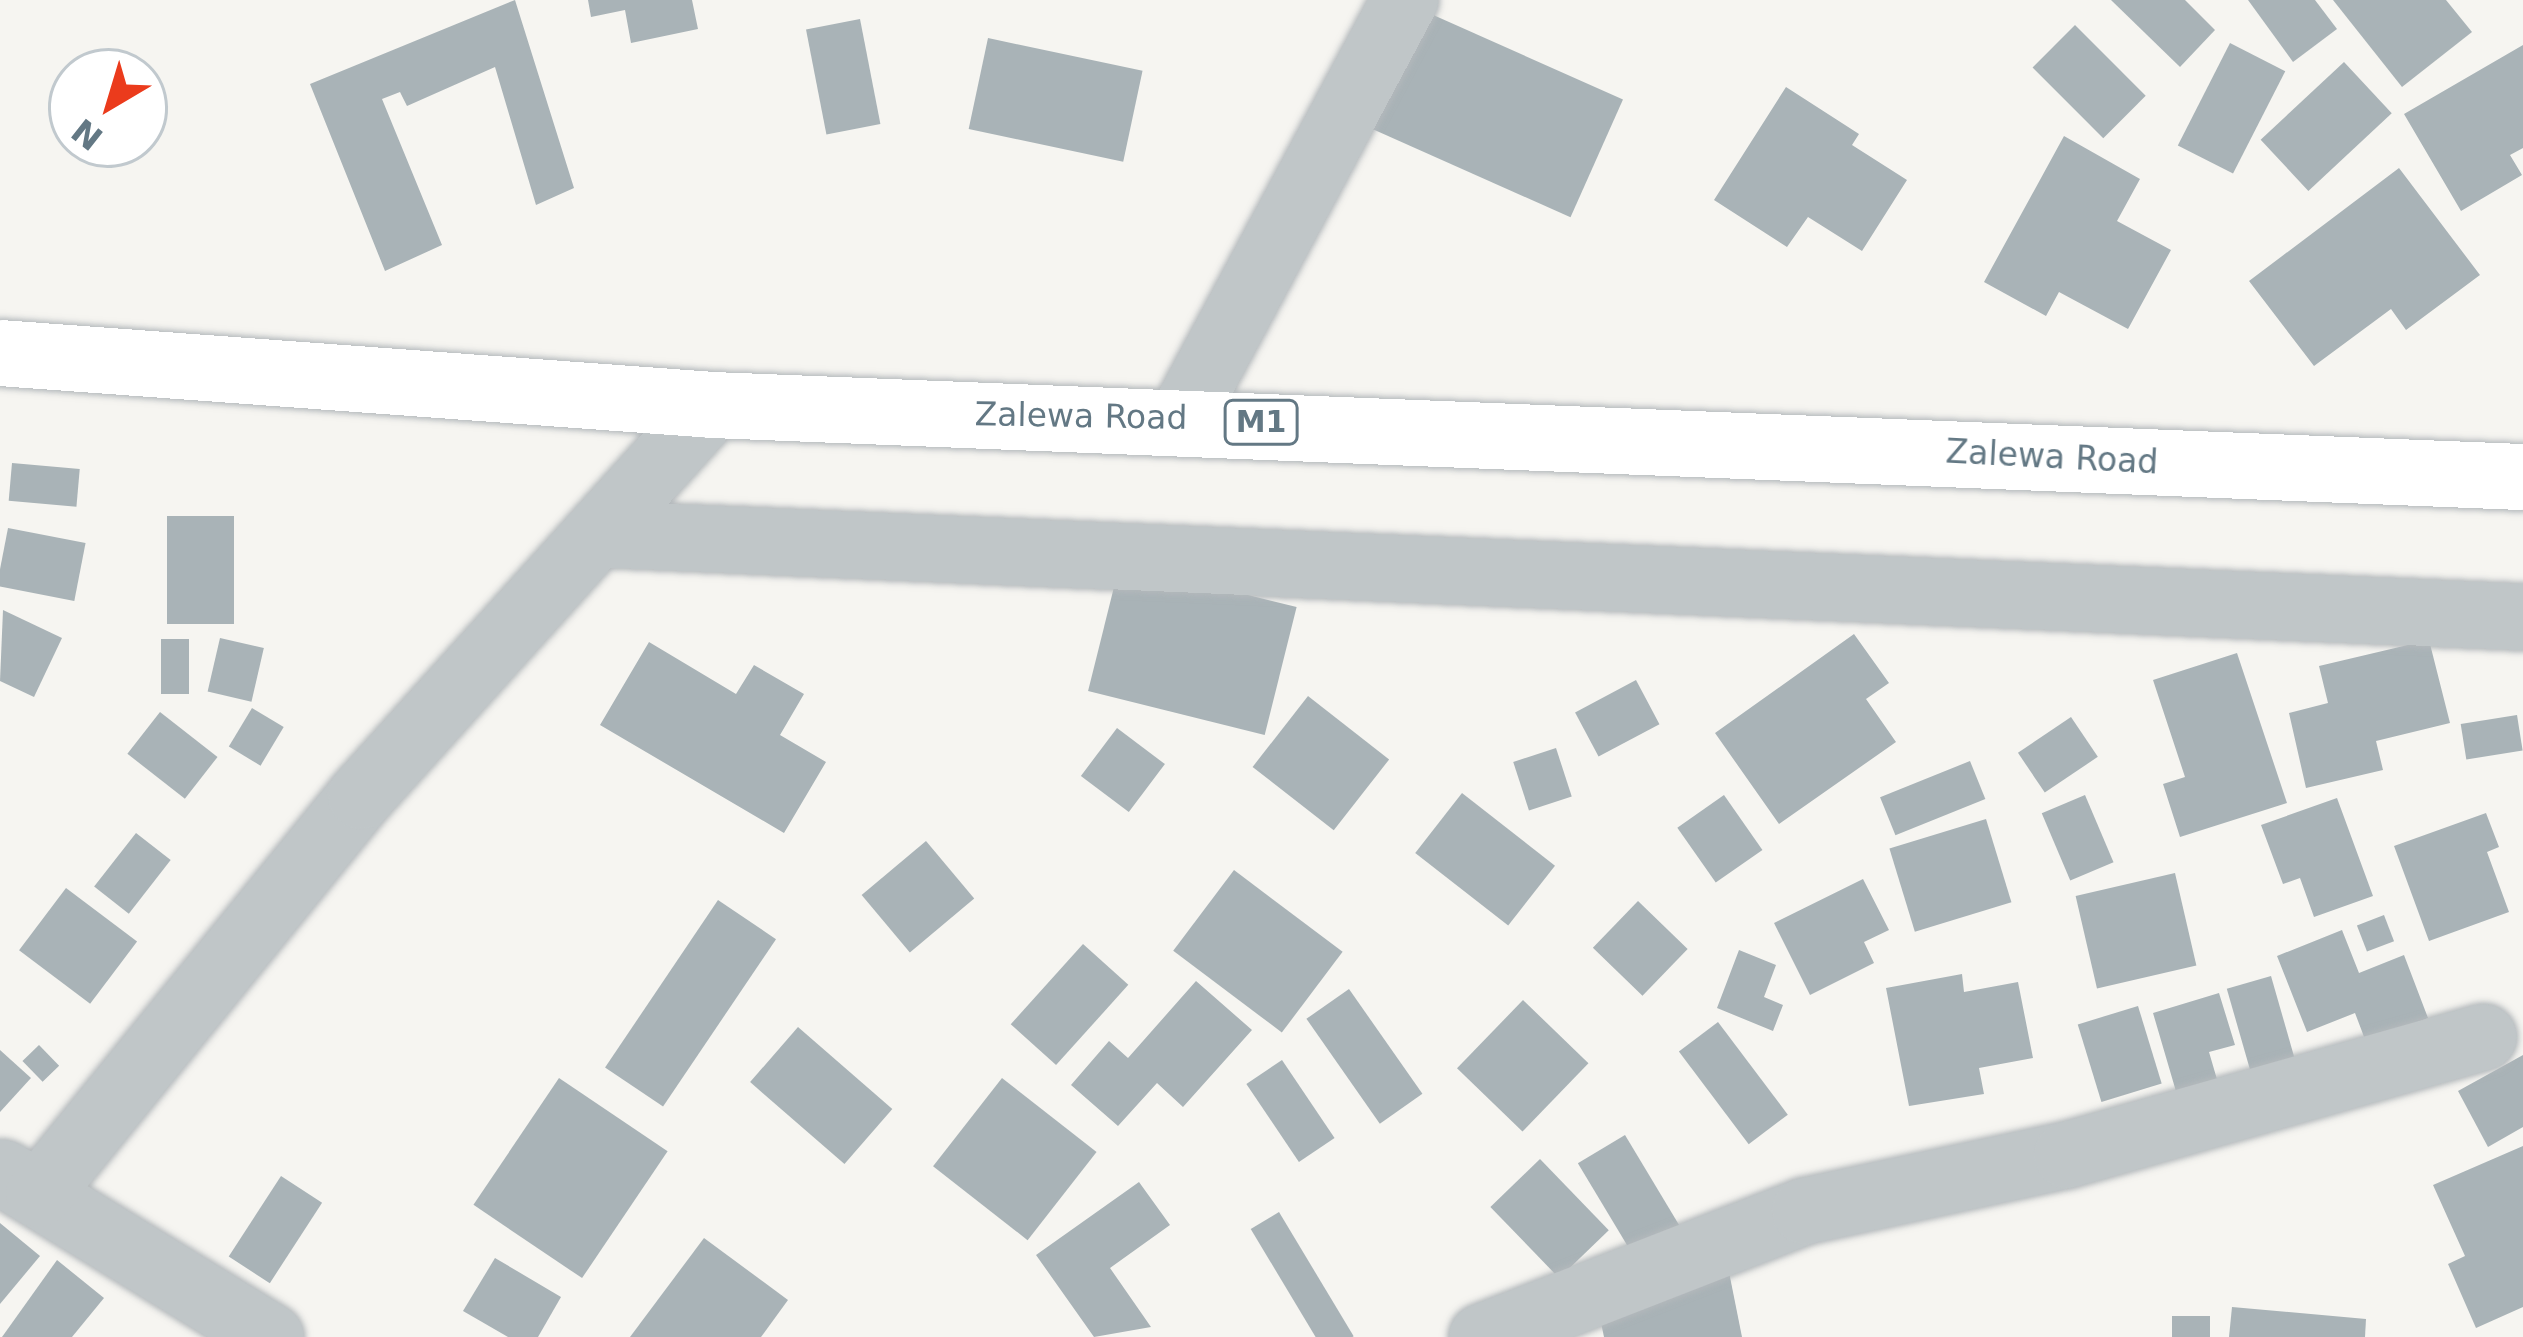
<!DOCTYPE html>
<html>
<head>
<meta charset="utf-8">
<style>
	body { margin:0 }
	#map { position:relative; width:2523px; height:1337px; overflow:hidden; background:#f6f5f1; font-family:"DejaVu Sans",sans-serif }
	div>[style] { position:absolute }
	.building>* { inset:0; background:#a9b3b7; transform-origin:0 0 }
	.roads { filter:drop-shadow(0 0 3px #b3b8bb) drop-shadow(0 0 3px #b3b8bb) }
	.minor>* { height:66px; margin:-33px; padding:0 33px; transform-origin:33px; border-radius:33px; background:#c0c6c8 }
	.trunk>* { height:66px; margin:-33px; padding:0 33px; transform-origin:33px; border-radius:33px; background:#fff }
	span { translate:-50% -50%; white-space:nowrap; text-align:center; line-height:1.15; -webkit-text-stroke:12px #fff; paint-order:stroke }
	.shield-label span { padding:3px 9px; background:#fff; border:3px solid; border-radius:9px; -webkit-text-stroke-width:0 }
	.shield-label { font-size:30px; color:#637884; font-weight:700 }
	.street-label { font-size:33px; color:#637884 }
	.north { position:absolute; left:48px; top:48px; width:120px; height:120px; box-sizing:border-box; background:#fff; border:3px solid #c1c9ce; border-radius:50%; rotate:218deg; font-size:33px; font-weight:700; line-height:48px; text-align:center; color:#637884 }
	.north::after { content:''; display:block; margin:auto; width:42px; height:54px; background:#eb3b1c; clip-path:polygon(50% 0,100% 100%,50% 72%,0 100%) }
</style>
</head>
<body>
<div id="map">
	<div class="building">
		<div style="clip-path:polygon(515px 0,574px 188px,536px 205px,495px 67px,407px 106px,400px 92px,382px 99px,442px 245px,385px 271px,310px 84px)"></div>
		<div style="clip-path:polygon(588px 0,692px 0,698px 29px,631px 43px,625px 10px,591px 17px)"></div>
		<div style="clip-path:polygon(2111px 0,2185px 0,2215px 30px,2180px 67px)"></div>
		<div style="clip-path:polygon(2248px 0,2315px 0,2337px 29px,2293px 62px)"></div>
		<div style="clip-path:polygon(2333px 0,2446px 0,2472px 32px,2402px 87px)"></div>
		<div style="left:1422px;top:10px;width:220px;height:129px;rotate:24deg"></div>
		<div style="left:860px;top:19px;width:107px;height:55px;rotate:79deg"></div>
		<div style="left:2075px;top:25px;width:100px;height:60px;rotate:45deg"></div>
		<div style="left:988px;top:38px;width:158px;height:93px;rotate:12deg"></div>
		<div style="left:2230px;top:43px;width:62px;height:115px;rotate:27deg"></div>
		<div style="clip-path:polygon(2523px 45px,2523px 148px,2510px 155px,2522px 175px,2461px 211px,2404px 114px)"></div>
		<div style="left:2344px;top:62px;width:70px;height:114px;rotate:47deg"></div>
		<div style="clip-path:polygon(1786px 87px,1859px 134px,1852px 145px,1907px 180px,1862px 251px,1808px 217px,1787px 247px,1714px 200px)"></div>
		<div style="clip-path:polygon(2064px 136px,2140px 179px,2117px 221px,2171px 250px,2128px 329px,2059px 292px,2046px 316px,1984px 282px)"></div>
		<div style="clip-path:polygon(2399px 168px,2480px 275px,2406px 330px,2391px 309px,2314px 366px,2249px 281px)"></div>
		<div style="left:12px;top:463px;width:68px;height:38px;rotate:5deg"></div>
		<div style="left:167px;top:516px;width:67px;height:108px"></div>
		<div style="left:8px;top:528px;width:79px;height:59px;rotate:11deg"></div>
		<div style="left:1120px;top:563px;width:182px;height:132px;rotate:14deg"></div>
		<div style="clip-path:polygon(3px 610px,62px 638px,34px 697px,0 681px)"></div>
		<div style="clip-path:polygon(1854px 634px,1889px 683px,1866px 699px,1896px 742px,1779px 824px,1715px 733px)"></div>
		<div style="left:220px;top:638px;width:45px;height:55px;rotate:13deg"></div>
		<div style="left:161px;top:639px;width:28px;height:55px"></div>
		<div style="clip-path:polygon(2429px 640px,2450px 723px,2376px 741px,2383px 770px,2306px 788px,2289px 713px,2328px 703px,2319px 666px)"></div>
		<div style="clip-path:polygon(649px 642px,736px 694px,754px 665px,804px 694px,780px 735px,826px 762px,784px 833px,600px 725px)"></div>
		<div style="clip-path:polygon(2237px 653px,2287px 803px,2180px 837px,2163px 784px,2185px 777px,2153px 680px)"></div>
		<div style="left:1636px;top:680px;width:50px;height:69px;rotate:62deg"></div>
		<div style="left:1308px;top:696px;width:103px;height:90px;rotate:38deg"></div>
		<div style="left:252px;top:708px;width:37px;height:45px;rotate:31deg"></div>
		<div style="left:160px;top:712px;width:73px;height:53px;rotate:38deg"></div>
		<div style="left:2517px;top:715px;width:36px;height:57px;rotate:81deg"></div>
		<div style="left:2071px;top:717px;width:48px;height:64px;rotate:56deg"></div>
		<div style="left:1117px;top:728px;width:60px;height:60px;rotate:37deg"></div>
		<div style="left:1556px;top:748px;width:51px;height:45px;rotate:72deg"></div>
		<div style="left:1970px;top:761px;width:41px;height:97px;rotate:68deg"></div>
		<div style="left:1462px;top:793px;width:118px;height:76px;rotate:38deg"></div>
		<div style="left:1724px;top:795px;width:67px;height:57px;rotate:55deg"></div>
		<div style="left:2085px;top:795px;width:73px;height:47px;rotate:67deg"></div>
		<div style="clip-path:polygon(2337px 798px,2373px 896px,2314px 917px,2300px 878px,2283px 884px,2261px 825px)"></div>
		<div style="clip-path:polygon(2486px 813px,2499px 847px,2487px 852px,2509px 912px,2429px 941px,2394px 846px)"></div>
		<div style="left:1986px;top:819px;width:87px;height:101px;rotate:73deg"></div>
		<div style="left:136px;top:833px;width:44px;height:68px;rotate:38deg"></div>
		<div style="left:926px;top:841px;width:75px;height:84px;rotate:50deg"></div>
		<div style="left:1234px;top:870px;width:136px;height:101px;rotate:37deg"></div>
		<div style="left:2175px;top:873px;width:95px;height:102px;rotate:77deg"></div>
		<div style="clip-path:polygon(1863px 879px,1889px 930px,1864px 942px,1874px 963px,1810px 995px,1774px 923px)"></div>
		<div style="left:66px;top:888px;width:89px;height:78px;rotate:37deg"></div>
		<div style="left:718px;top:900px;width:70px;height:202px;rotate:34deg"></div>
		<div style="left:1638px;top:901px;width:69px;height:65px;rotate:44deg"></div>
		<div style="left:2384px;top:915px;width:28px;height:29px;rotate:69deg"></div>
		<div style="clip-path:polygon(2342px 930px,2359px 973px,2404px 955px,2428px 1018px,2366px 1042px,2355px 1013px,2307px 1032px,2277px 956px)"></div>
		<div style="left:1083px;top:944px;width:61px;height:108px;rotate:42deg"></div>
		<div style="clip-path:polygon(1739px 950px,1776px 965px,1764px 997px,1783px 1005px,1773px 1031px,1717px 1008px)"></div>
		<div style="clip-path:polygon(1962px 974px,1964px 992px,2018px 982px,2033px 1058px,1979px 1068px,1984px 1094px,1909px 1106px,1886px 988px)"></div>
		<div style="left:2271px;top:976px;width:87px;height:46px;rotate:74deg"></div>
		<div style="clip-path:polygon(1196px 981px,1252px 1030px,1183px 1107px,1157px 1083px,1118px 1126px,1071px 1085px,1109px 1041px,1128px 1058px)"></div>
		<div style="left:1349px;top:989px;width:128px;height:52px;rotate:55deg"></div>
		<div style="clip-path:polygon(2219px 993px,2235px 1045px,2209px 1052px,2221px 1093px,2180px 1105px,2153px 1013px)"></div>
		<div style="left:1523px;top:1000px;width:91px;height:95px;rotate:44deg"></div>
		<div style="left:2138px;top:1006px;width:81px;height:63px;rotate:73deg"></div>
		<div style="left:1718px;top:1022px;width:116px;height:49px;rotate:53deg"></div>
		<div style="left:798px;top:1027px;width:125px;height:73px;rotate:41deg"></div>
		<div style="left:39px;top:1045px;width:29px;height:23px;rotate:46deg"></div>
		<div style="clip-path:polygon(0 1050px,31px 1078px,0 1112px)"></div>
		<div style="clip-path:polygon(2523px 1055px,2523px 1127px,2488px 1147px,2458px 1091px)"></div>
		<div style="left:1282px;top:1060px;width:94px;height:43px;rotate:56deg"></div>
		<div style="left:559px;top:1078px;width:131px;height:153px;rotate:34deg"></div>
		<div style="left:1002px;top:1078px;width:120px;height:112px;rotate:38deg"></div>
		<div style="left:1625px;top:1135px;width:110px;height:55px;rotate:59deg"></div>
		<div style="clip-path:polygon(2523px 1146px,2523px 1307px,2476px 1328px,2448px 1264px,2465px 1256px,2433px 1185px)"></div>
		<div style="left:1540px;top:1159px;width:99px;height:69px;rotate:46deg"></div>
		<div style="left:281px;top:1176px;width:49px;height:96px;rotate:33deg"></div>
		<div style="clip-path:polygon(1139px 1182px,1170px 1225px,1110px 1268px,1151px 1327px,1094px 1337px,1036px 1255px)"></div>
		<div style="left:1279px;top:1212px;width:145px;height:33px;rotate:59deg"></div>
		<div style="clip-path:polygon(0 1223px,40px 1256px,0 1304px)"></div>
		<div style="clip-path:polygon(704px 1238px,788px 1300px,761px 1337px,630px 1337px)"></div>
		<div style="clip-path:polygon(495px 1258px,561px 1297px,538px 1337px,508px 1337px,463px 1311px)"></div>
		<div style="clip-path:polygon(57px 1260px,104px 1298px,72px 1337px,2px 1337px)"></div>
		<div style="clip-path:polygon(1729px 1272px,1742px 1337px,1604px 1337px,1596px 1299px)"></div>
		<div style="clip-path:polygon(2232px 1307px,2366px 1319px,2365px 1337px,2229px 1337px)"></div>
		<div style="left:2172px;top:1316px;width:38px;height:21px"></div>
	</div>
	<div class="roads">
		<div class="minor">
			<div style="left:1182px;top:418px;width:474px;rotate:-61.9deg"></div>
			<div style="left:597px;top:534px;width:1928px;rotate:2.47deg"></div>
			<div style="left:3px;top:1173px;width:314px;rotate:31.5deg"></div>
			<div style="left:39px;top:1194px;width:512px;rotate:-51.03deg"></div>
			<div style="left:361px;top:796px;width:526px;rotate:-48deg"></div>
			<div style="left:1482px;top:1337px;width:347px;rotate:-21.3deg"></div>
			<div style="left:1805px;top:1211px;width:268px;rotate:-12.1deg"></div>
			<div style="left:2067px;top:1155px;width:433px;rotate:-15.8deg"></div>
		</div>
		<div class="trunk">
			<div style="left:0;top:353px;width:715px;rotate:4.17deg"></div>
			<div style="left:713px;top:405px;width:1811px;rotate:2.28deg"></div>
		</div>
	</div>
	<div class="shield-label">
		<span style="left:1261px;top:422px">M1</span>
	</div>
	<div class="street-label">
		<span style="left:1081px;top:416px;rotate:1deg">Zalewa Road</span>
		<span style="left:2052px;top:457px;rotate:3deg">Zalewa Road</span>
	</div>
	<div class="north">N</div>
</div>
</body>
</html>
